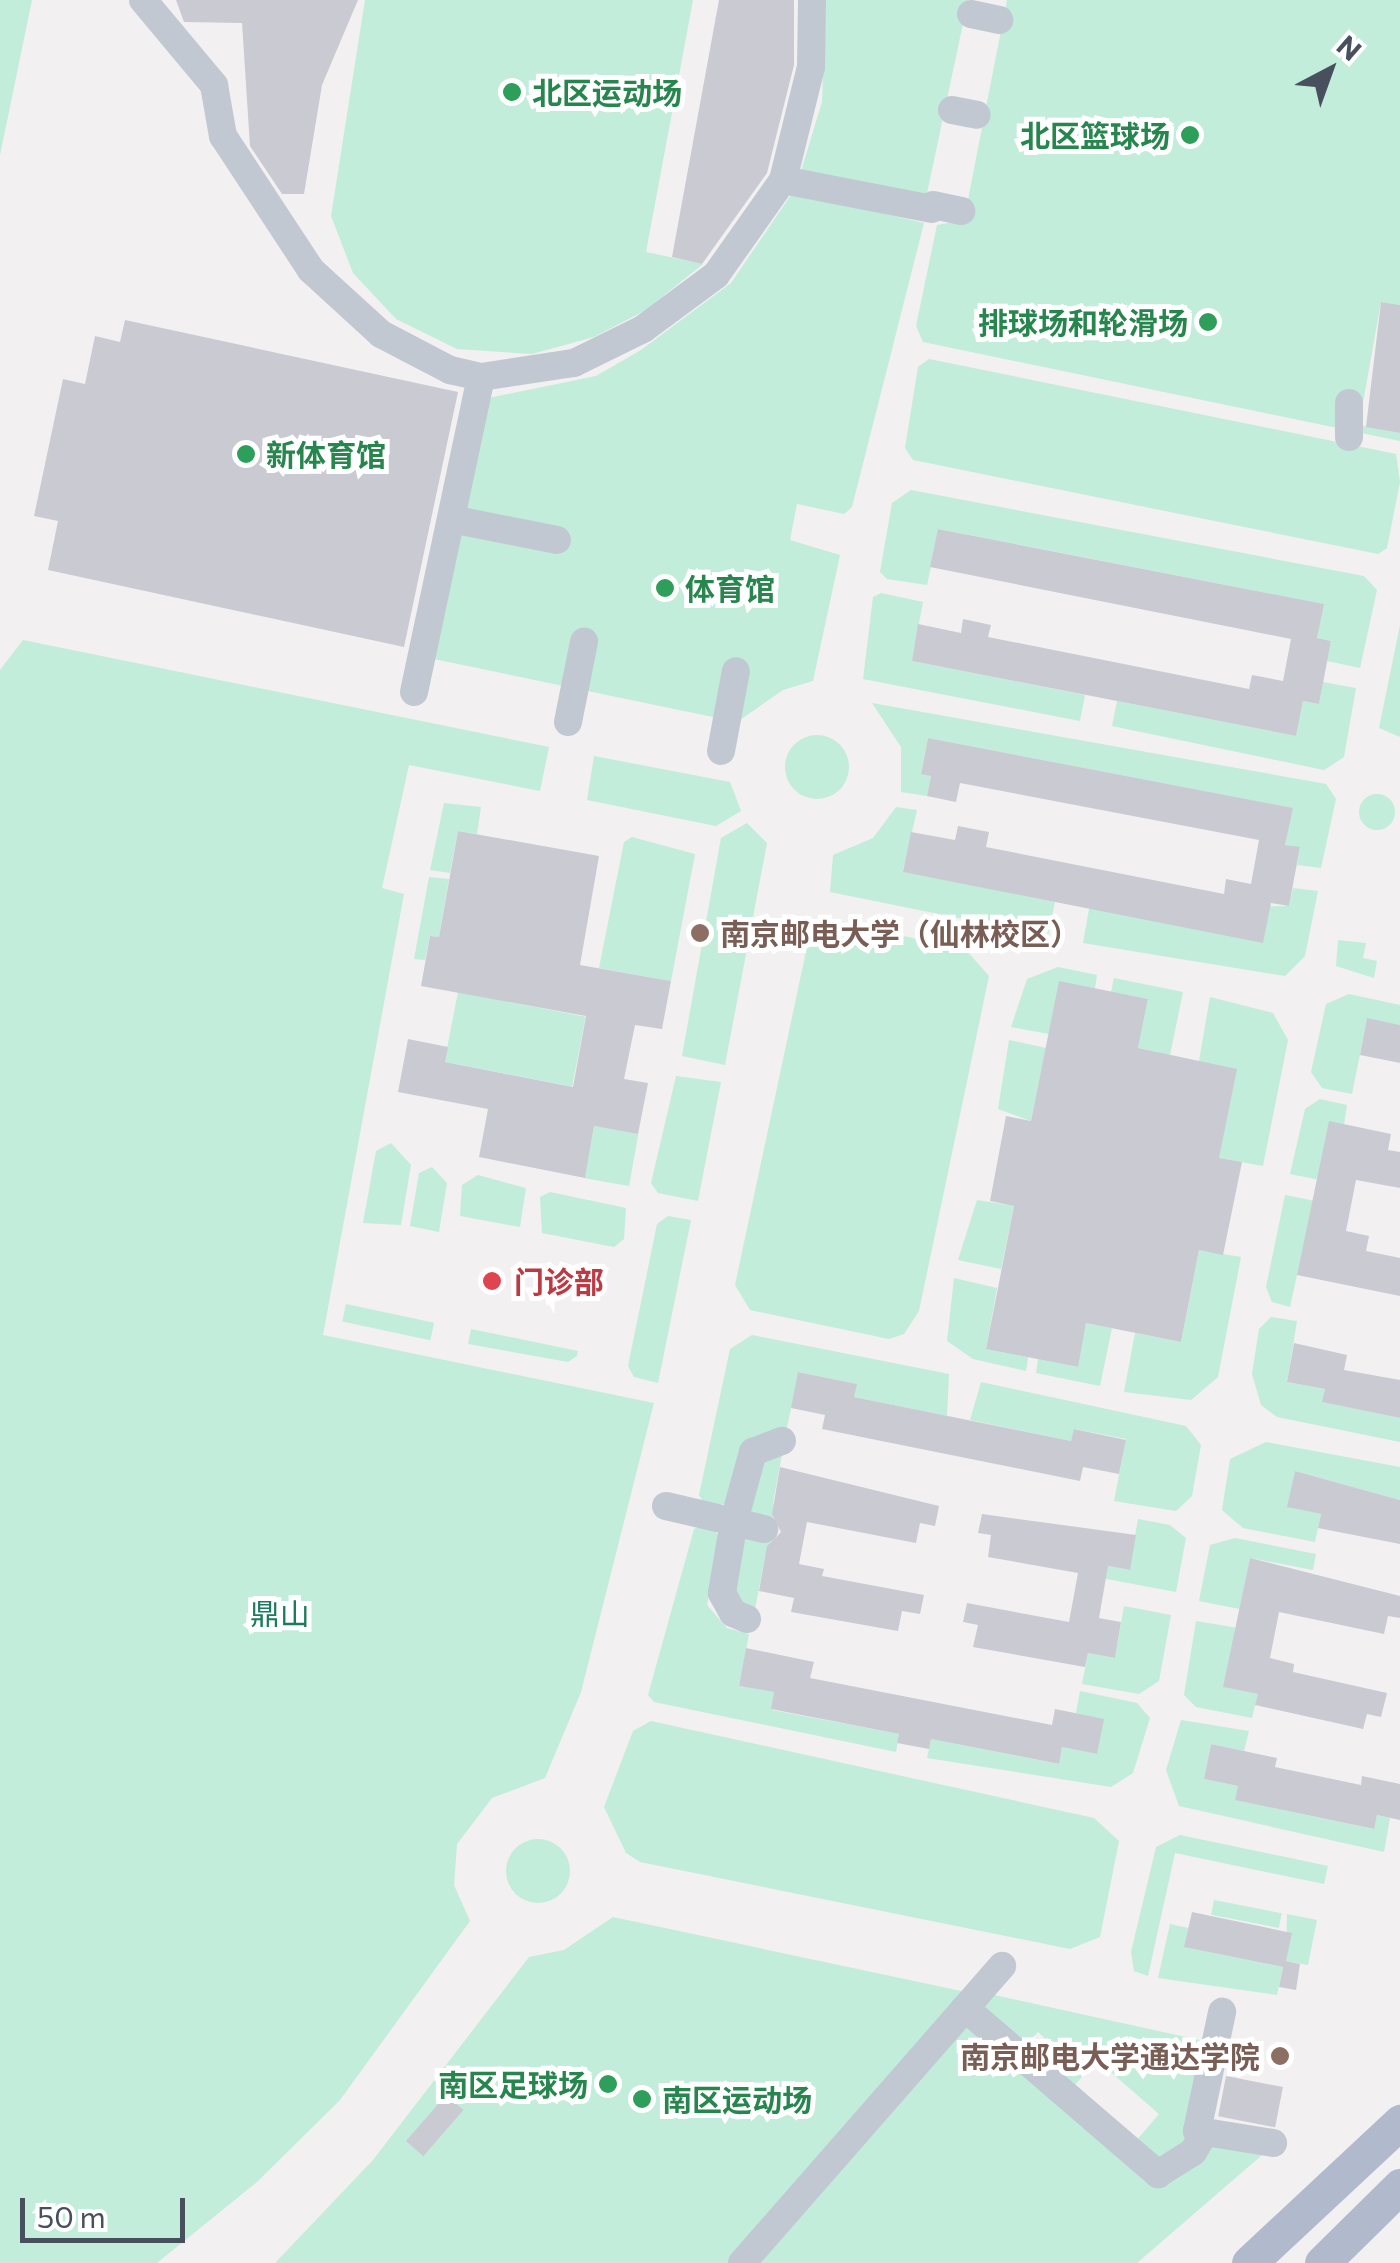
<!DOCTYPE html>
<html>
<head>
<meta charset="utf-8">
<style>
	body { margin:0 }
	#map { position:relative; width:1400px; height:2263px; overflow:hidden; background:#f2f0f0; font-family:Commissioner,"Noto Sans SC",sans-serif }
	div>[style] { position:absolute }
	.green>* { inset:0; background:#c1edda; transform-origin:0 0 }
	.round { border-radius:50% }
	.building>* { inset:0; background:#cacbd2; transform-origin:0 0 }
	.minor>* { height:28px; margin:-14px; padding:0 14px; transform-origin:14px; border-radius:14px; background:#c2c8d1 }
	.major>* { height:35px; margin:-17.5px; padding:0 17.5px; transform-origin:17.5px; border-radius:17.5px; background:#b1bacd }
	.dots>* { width:28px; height:28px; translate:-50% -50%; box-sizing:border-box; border:5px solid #fff; border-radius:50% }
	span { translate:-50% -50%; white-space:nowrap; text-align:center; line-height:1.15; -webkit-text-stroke:10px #fff; paint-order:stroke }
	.leisure-label { font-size:30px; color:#27864d; font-weight:700 }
	.left { translate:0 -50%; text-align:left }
	.right { translate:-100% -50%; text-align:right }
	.education-label { font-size:30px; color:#785e54; font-weight:700 }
	.health-label { font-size:30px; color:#be3a42; font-weight:700 }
	.park-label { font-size:30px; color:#1c7b5c }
	.north { position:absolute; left:1280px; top:20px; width:100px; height:100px; -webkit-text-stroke:8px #fff; paint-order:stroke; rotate:41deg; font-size:28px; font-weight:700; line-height:40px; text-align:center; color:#49505d }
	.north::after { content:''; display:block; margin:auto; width:35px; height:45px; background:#49505d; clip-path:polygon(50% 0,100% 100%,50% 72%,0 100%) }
	.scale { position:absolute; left:20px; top:2198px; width:165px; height:45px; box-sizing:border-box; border:5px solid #49505d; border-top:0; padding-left:12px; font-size:30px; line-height:35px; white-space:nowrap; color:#49505d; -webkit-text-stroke:8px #fff; paint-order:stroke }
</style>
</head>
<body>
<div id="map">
	<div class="green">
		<div style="clip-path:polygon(0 0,32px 0,0 155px)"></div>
		<div style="clip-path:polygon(365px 0,693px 0,646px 252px,703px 264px,646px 310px,594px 337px,532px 354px,457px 349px,396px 319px,353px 273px,331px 216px)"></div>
		<div style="clip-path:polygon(826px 0,968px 0,926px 198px,801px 171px,822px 102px)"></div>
		<div style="clip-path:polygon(1007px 0,1400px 0,1400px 305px,1381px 302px,1359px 425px,1400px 433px,1400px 441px,923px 342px,916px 326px,937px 225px,964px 220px)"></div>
		<div style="clip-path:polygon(793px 192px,924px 223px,852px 507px,844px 514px,797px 504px,790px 540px,840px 555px,813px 681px,783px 690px,737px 722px,434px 659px,488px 398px,596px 376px,641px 350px,731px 283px)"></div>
		<div style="clip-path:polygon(929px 359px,1396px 454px,1400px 482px,1387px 548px,1378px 554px,913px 460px,905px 448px,918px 367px)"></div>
		<div style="clip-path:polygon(911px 490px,1364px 576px,1377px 590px,1360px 668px,1327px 661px,1331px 641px,1317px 638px,1323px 604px,939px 529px,927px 585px,887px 579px,880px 572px,892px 503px)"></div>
		<div style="clip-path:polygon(881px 593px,923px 602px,912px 661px,1085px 695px,1080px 721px,863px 679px,873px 597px)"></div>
		<div style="clip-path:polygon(1400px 625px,1400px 737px,1379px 728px)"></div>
		<div style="clip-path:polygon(23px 640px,549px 747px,540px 791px,409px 765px,382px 888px,404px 894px,323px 1335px,654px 1403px,581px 1692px,545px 1778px,492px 1798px,457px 1844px,454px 1885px,470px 1921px,340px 2100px,257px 2182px,157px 2263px,0 2263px,0 670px)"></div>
		<div style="clip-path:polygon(1323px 682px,1356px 688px,1344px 757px,1324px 770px,1112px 726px,1117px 701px,1296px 736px,1303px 701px,1319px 704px)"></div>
		<div style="clip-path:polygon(872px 703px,1326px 784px,1336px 799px,1321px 868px,1297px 865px,1300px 848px,1285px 845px,1292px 808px,928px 738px,921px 773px,931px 776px,927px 796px,901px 792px,901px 747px)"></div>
		<div class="round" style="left:785px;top:735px;width:64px;height:64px"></div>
		<div style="clip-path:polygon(594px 756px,730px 782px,741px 811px,716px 826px,587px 800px)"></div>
		<div class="round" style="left:1359px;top:794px;width:36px;height:36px"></div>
		<div style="clip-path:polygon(444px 803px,481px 807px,477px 834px,458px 831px,450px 873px,430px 870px)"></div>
		<div style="clip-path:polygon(896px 807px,917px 810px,903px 871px,1055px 902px,1048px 936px,830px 892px,833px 855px,873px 838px)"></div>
		<div style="clip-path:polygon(747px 823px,767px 843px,725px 1065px,682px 1056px,721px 838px)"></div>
		<div style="clip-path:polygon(632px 837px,695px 854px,671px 981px,599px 968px,624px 842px)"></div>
		<div style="clip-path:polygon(429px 877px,449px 879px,439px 937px,430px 936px,425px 960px,414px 959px)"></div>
		<div style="clip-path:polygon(1293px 888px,1318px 891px,1305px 956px,1285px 976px,1083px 943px,1089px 909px,1289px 906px)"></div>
		<div style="clip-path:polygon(823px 918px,966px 950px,989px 976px,919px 1311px,904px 1334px,889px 1339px,750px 1310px,735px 1285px,811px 928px)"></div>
		<div style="clip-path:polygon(1338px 940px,1366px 943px,1363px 958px,1377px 961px,1374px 978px,1336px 966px)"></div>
		<div style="clip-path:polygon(1058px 967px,1097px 975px,1095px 988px,1049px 1034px,1011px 1027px,1027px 979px)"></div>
		<div style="clip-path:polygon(1114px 978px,1183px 992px,1170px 1055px,1138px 1048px,1148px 999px,1111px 992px)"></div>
		<div style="left:458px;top:992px;width:130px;height:71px;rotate:11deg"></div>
		<div style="clip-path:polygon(1349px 994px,1400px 1005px,1400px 1025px,1367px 1019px,1352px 1094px,1322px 1088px,1311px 1072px,1326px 1004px)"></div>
		<div style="clip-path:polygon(1210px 997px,1273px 1013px,1288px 1040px,1263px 1166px,1219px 1158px,1199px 1061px)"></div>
		<div style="clip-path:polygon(1009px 1040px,1046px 1048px,1031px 1121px,998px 1109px)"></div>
		<div style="clip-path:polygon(676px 1076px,721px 1082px,698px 1201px,658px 1193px,651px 1183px)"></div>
		<div style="clip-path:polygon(1320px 1099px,1347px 1105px,1335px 1183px,1290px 1174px,1305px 1109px)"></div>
		<div style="left:594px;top:1126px;width:45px;height:53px;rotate:10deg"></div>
		<div style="clip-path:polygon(391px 1143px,411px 1165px,401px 1225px,363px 1223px,376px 1151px)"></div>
		<div style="clip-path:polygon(432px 1167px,447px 1183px,439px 1232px,410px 1226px,419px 1173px)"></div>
		<div style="clip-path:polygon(478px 1175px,526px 1188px,520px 1227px,460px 1216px,462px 1185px)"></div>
		<div style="clip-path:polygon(550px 1192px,626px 1208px,624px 1239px,614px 1247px,542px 1233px,540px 1197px)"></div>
		<div style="clip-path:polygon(1285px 1195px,1330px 1204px,1308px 1225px,1290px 1307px,1272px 1302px,1266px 1287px)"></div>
		<div style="clip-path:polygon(977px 1200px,1014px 1206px,1001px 1269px,958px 1260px)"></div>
		<div style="clip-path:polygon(668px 1216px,691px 1220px,658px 1383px,634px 1377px,628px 1366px,657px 1224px)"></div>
		<div style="clip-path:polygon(1199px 1250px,1241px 1257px,1218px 1377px,1191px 1400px,1124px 1392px,1135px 1333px,1181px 1342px)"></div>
		<div style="clip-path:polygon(954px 1278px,997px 1288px,986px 1349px,1028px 1357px,1026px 1371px,973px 1359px,947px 1341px)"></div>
		<div style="left:346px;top:1304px;width:90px;height:18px;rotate:12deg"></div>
		<div style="clip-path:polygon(1271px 1317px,1297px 1321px,1287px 1382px,1325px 1389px,1323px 1402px,1400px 1418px,1400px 1442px,1277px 1417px,1261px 1405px,1252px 1374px,1259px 1329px)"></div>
		<div style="clip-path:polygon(1086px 1323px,1112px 1328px,1100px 1386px,1036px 1373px,1038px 1359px,1077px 1367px)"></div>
		<div style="clip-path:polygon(471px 1329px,578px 1351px,577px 1356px,568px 1362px,468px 1344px)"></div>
		<div style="clip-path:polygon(752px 1335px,949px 1374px,947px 1416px,854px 1397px,856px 1384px,799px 1372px,786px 1432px,750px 1441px,729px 1504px,704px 1504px,699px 1495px,730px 1349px)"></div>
		<div style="clip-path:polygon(981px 1382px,1186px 1426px,1201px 1445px,1192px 1496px,1176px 1511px,1114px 1501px,1126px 1439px,1075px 1429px,1071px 1441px,970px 1420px)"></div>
		<div style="clip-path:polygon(1266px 1442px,1400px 1467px,1400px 1500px,1295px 1471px,1288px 1507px,1321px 1514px,1315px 1542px,1243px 1528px,1222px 1510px,1230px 1459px)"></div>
		<div style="clip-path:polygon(783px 1449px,773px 1503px,786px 1523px,749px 1516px,758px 1465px)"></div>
		<div style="clip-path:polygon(1138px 1519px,1170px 1525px,1186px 1538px,1176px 1592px,1096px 1577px,1098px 1564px,1129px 1570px)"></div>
		<div style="clip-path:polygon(706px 1524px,721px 1537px,707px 1605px,727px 1628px,749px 1634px,739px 1686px,774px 1692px,772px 1710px,899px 1734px,896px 1752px,654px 1702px,648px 1695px,694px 1529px)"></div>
		<div style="clip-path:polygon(745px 1537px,781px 1544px,765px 1558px,754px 1614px,734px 1596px)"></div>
		<div style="clip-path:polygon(1235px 1538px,1316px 1554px,1313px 1570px,1250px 1558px,1243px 1593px,1260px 1613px,1199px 1601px,1210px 1545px)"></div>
		<div style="clip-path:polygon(1124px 1606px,1171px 1615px,1159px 1681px,1139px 1694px,1082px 1684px,1088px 1653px,1115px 1658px)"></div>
		<div style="clip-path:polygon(1196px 1621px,1256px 1631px,1224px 1687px,1258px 1694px,1252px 1718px,1196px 1707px,1184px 1695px)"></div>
		<div style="clip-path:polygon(1080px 1691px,1137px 1703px,1150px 1718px,1133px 1773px,1111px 1787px,927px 1758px,931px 1739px,1058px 1764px,1062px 1747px,1097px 1754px,1076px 1713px)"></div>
		<div style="clip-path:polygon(1181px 1720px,1249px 1731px,1244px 1751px,1211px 1744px,1204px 1779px,1238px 1786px,1236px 1800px,1373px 1829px,1377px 1815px,1390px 1818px,1384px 1852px,1179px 1806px,1166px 1770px)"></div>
		<div style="clip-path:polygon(651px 1721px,1094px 1818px,1119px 1841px,1100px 1937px,1070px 1949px,640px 1862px,626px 1853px,604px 1807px,633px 1731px)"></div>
		<div style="clip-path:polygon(1180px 1835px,1328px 1866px,1324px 1884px,1175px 1853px,1148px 1976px,1134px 1971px,1131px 1952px,1156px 1847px)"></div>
		<div class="round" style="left:506px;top:1839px;width:64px;height:64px"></div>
		<div style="left:1214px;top:1900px;width:69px;height:15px;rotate:11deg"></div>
		<div style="clip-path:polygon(1287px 1914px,1317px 1920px,1308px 1965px,1286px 1961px)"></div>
		<div style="clip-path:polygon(evenodd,613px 1917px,966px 1992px,734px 2263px,275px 2263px,373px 2160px,529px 1957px,564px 1950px,613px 1917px,446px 2096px,462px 2110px,423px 2155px,407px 2141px,446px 2096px)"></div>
		<div style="clip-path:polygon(1170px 1924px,1188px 1928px,1185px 1947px,1283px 1967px,1277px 1995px,1158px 1978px)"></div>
		<div style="clip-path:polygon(990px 1994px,1204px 2041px,1190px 2132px,1168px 2164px,1136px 2141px,1159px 2114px,1097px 2060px,1073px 2087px,1051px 2069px,1062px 2054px,1038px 2032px,1025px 2046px,978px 2007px)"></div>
		<div style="clip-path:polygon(967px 2019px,1156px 2182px,1209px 2137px,1269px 2149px,1137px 2263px,754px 2263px)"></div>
	</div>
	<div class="building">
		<div style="clip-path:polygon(176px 0,358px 0,322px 85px,304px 194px,282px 194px,250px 146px,242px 23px,184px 22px)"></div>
		<div style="clip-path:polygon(719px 0,794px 0,794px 65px,767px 173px,702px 264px,672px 257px)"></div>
		<div style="clip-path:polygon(1381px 302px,1400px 305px,1400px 433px,1366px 427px)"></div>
		<div style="clip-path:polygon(125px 320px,458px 392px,404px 647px,48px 570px,58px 521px,34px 516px,63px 379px,85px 384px,95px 336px,120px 342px)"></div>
		<div style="clip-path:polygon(938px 529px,1324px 604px,1317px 638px,1331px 641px,1319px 704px,1303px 701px,1296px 736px,912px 661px,918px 624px,961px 633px,963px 619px,991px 625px,988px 637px,1249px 689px,1252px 675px,1283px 681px,1291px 639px,930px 567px)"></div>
		<div style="clip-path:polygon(928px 738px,1293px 808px,1285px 845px,1300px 847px,1289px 906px,1271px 903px,1263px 943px,903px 872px,911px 832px,955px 840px,958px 826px,989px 832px,986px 847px,1224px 894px,1226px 879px,1251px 884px,1259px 840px,960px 783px,956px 802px,927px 796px,931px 776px,921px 774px)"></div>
		<div style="clip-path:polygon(458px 831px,599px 856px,580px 965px,671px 981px,662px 1029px,635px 1025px,624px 1079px,648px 1083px,638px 1134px,594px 1126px,585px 1178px,479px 1157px,488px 1109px,398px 1092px,408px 1039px,448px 1047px,445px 1062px,573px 1087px,586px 1016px,421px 986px,430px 936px,439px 937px)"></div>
		<div style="clip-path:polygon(1059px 981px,1148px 999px,1138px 1048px,1237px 1069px,1219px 1158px,1242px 1162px,1223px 1255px,1199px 1250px,1181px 1342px,1086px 1323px,1078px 1367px,986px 1349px,1014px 1206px,990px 1201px,1006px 1116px,1031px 1121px)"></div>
		<div style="clip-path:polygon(1367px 1018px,1400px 1025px,1400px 1063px,1360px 1055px)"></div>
		<div style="clip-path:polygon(1329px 1121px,1391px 1134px,1388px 1150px,1400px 1152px,1400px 1188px,1356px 1180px,1346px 1231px,1369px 1236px,1366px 1251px,1400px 1258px,1400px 1296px,1297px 1275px)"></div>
		<div style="clip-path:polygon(1294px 1343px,1347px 1355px,1344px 1370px,1400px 1380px,1400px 1418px,1322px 1402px,1325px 1389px,1287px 1382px)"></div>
		<div style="clip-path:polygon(798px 1372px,857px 1384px,854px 1397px,1071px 1441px,1074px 1429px,1126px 1440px,1119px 1474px,1083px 1467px,1080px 1481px,822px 1429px,825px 1415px,791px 1408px)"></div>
		<div style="clip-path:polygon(780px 1467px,939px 1506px,935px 1526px,920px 1523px,916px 1543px,807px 1522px,799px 1564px,824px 1569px,822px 1576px,924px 1595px,920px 1614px,902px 1611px,898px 1631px,791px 1612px,794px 1598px,759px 1591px,767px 1546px,781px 1532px,772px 1514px)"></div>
		<div style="clip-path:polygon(1295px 1471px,1400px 1500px,1400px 1544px,1318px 1528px,1321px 1514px,1287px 1507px)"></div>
		<div style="clip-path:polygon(982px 1514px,1136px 1535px,1130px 1570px,1108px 1566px,1099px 1618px,1121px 1622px,1115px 1658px,1088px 1653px,1085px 1667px,973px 1647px,978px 1625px,963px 1622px,967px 1603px,1069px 1622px,1078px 1573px,988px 1557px,991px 1535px,978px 1533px)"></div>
		<div style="clip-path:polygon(1250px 1558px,1400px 1596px,1400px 1618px,1388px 1616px,1384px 1634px,1279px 1612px,1270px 1658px,1294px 1664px,1293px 1672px,1387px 1693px,1381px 1717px,1367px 1714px,1363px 1729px,1255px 1705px,1258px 1694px,1223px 1687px)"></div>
		<div style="clip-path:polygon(746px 1648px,814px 1662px,810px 1678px,1052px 1725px,1055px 1709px,1104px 1719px,1097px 1754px,1062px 1747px,1059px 1764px,931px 1739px,929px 1749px,897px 1743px,899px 1734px,771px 1709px,774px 1692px,739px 1686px)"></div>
		<div style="clip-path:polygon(1211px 1744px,1277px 1758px,1275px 1767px,1361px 1785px,1362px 1776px,1400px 1784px,1400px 1820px,1377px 1815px,1374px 1829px,1235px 1800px,1238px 1786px,1204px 1779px)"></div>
		<div style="clip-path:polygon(1192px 1912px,1292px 1933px,1286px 1961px,1300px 1964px,1296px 1990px,1279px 1987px,1283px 1967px,1184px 1947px)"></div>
		<div style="left:1226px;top:2076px;width:58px;height:41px;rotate:11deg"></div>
		<div style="left:446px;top:2095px;width:23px;height:61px;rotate:41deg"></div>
	</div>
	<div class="minor">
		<div style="left:143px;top:0;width:111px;rotate:50.1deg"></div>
		<div style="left:214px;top:85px;width:52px;rotate:80deg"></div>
		<div style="left:223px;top:136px;width:160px;rotate:56.7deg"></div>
		<div style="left:311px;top:270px;width:95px;rotate:42.4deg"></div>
		<div style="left:381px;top:334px;width:78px;rotate:27.6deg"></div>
		<div style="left:450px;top:370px;width:32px;rotate:13deg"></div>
		<div style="left:971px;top:14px;width:29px;rotate:12deg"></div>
		<div style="left:952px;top:110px;width:25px;rotate:11deg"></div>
		<div style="left:783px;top:180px;width:116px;rotate:-76.1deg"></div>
		<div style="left:811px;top:67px;width:67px;rotate:-89.1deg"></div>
		<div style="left:933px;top:205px;width:29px;rotate:12deg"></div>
		<div style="left:1349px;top:437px;width:34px;rotate:-90deg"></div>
		<div style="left:451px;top:519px;width:108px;rotate:11.2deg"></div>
		<div style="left:414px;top:692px;width:322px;rotate:-78deg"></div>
		<div style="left:481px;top:377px;width:94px;rotate:-8.6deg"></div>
		<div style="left:574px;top:363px;width:77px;rotate:-26.2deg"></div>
		<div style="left:643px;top:329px;width:91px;rotate:-36.5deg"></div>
		<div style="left:716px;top:275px;width:116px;rotate:-54.8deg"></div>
		<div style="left:783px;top:180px;width:152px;rotate:11deg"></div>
		<div style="left:568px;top:722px;width:82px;rotate:-78.7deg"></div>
		<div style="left:721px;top:751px;width:81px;rotate:-79.4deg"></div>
		<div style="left:666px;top:1506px;width:101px;rotate:13.2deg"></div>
		<div style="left:747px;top:1619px;width:15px;rotate:-157deg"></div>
		<div style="left:733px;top:1613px;width:23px;rotate:-119deg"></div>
		<div style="left:722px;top:1593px;width:73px;rotate:-80.5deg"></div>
		<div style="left:734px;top:1521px;width:72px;rotate:-74.6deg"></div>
		<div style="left:753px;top:1452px;width:31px;rotate:-21deg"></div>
		<div style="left:965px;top:2008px;width:255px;rotate:40.7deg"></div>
		<div style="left:1158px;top:2174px;width:41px;rotate:-32.2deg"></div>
		<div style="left:1193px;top:2152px;width:23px;rotate:-59deg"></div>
		<div style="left:1205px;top:2132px;width:69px;rotate:9.2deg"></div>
		<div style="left:1205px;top:2132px;width:8px;rotate:-173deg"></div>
		<div style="left:1197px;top:2131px;width:122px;rotate:-78.1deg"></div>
		<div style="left:742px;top:2263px;width:395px;rotate:-48.8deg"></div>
	</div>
	<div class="major">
		<div style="left:1249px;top:2263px;width:207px;rotate:-43deg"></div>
		<div style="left:1322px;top:2263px;width:110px;rotate:-44.6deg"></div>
	</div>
	<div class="dots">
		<div style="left:512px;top:92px;background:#2e9e5b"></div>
		<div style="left:1190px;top:135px;background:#2e9e5b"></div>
		<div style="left:1208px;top:322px;background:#2e9e5b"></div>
		<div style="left:246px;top:454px;background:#2e9e5b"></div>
		<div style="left:665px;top:588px;background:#2e9e5b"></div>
		<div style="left:700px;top:933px;background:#8d6e63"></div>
		<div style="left:492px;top:1281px;background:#e0444e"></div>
		<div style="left:1280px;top:2056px;background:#8d6e63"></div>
		<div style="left:608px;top:2084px;background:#2e9e5b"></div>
		<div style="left:642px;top:2099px;background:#2e9e5b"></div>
	</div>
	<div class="leisure-label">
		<span class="left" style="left:532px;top:92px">北区运动场</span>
		<span class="right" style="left:1170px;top:135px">北区篮球场</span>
		<span class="right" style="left:1188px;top:322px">排球场和轮滑场</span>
		<span class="left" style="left:266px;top:454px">新体育馆</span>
		<span class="left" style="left:685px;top:588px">体育馆</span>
		<span class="right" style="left:588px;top:2084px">南区足球场</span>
		<span class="left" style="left:662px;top:2099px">南区运动场</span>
	</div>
	<div class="education-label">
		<span class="left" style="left:720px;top:933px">南京邮电大学（仙林校区）</span>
		<span class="right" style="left:1260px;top:2056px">南京邮电大学通达学院</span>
	</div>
	<div class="health-label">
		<span class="left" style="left:514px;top:1281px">门诊部</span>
	</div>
	<div class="park-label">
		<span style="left:280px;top:1613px">鼎山</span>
	</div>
	<div class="north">N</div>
	<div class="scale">50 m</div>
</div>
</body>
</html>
